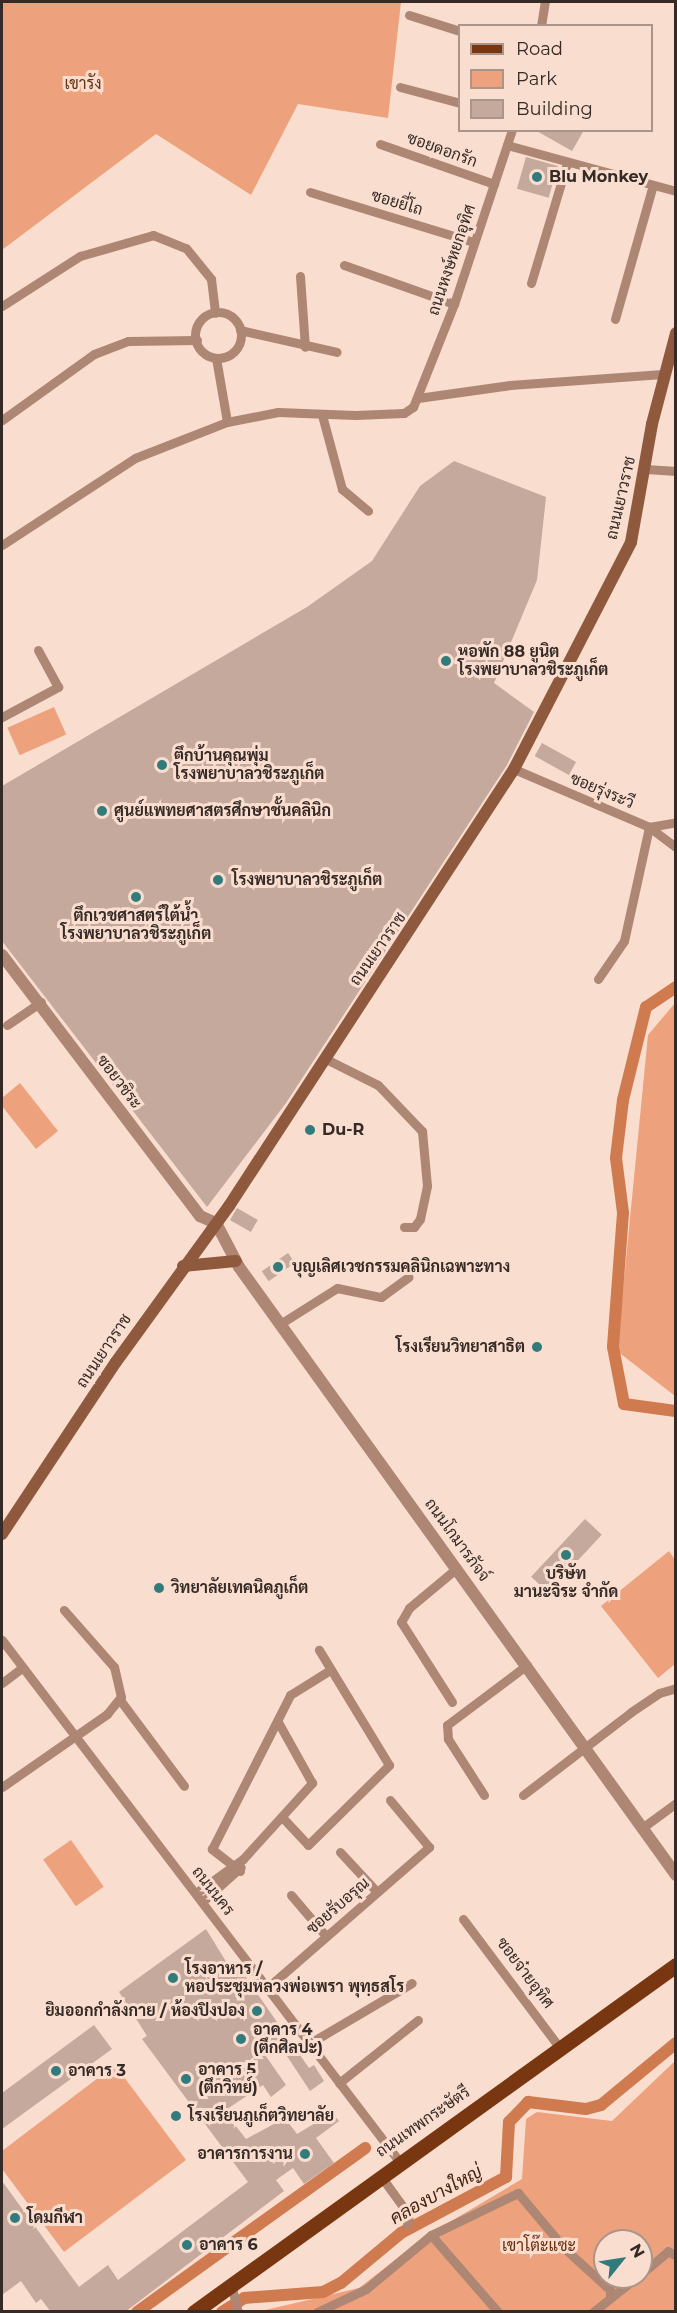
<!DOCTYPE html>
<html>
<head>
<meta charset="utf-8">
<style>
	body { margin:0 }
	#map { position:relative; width:677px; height:2313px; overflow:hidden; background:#f9ddcf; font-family:Montserrat,Sarabun,sans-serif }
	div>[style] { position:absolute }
	.green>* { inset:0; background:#eda27d; transform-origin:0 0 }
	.canal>* { height:12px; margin:-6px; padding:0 6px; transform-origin:6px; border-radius:6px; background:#d07b4f }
	.building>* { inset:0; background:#c4a99c; transform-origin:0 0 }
	.minor>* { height:9px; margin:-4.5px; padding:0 4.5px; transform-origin:4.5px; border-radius:4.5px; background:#ad8674 }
	.minor>.ring { margin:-4.5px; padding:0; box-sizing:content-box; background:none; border:9px solid #ad8674; border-radius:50% }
	.tertiary>* { height:12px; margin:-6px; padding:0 6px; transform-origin:6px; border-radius:6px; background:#ad8674 }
	.secondary>* { height:12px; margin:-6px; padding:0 6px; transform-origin:6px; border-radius:6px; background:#8f593d }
	.primary>* { height:15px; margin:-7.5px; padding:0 7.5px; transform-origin:7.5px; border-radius:7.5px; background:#783710 }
	.dots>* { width:16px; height:16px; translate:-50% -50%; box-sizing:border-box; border:3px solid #f9ddcf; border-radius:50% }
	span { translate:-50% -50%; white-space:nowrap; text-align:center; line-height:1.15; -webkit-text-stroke:6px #f9ddcf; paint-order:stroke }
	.park-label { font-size:16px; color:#683010 }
	.street-label { font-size:16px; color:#352a25 }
	.poi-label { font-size:16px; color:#352a25; font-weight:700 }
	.left { translate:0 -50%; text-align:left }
	.right { translate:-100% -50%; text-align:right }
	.water-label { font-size:18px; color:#452310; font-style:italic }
	.frame { position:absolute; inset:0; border:3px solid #352a25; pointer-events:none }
	.legend { position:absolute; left:458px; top:24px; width:195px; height:108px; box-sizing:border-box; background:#f9ddcf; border:2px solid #ab958b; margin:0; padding:8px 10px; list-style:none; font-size:18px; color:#352a25 }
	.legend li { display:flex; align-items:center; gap:12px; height:30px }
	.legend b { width:30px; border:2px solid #ab958b }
	.north { position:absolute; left:593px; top:2229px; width:60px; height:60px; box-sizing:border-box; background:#f9ddcf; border:2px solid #ab958b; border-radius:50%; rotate:60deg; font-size:16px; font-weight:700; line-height:24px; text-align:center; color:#352a25 }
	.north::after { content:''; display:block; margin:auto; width:21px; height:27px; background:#317b7c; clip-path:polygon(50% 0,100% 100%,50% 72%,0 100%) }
</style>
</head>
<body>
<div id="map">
	<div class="green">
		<div style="clip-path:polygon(2px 2px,401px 2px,388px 118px,298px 104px,251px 195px,156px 134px,2px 250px)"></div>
		<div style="left:54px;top:707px;width:30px;height:51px;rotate:66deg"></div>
		<div style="clip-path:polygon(675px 1003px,675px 1396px,617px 1351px,648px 1035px)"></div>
		<div style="clip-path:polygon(20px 1083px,58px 1131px,36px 1149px,2px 1106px,2px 1098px)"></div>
		<div style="clip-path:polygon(669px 1551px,675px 1560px,675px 1664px,658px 1678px,601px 1606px)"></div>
		<div style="left:71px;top:1840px;width:57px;height:34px;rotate:55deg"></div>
		<div style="clip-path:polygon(evenodd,675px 2061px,675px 2311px,257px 2312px,359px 2288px,426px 2236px,522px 2179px,526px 2119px,537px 2112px,612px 2121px,675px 2061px,605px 2241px,641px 2241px,641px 2277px,605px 2277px,605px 2241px)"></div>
		<div style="clip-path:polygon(115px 2065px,186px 2160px,64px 2252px,2px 2169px,2px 2151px)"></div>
	</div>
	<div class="canal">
		<div style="left:676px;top:987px;width:36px;rotate:146deg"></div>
		<div style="left:646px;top:1007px;width:96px;rotate:103.9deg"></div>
		<div style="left:623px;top:1100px;width:58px;rotate:96.9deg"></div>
		<div style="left:616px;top:1158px;width:55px;rotate:82.7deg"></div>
		<div style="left:623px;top:1213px;width:134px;rotate:94.3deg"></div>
		<div style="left:613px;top:1347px;width:58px;rotate:79.1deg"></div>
		<div style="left:624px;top:1404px;width:52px;rotate:7.7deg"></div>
		<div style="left:137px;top:2312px;width:281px;rotate:-35.7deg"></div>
		<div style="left:222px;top:2312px;width:26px;rotate:-32deg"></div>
		<div style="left:244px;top:2298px;width:79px;rotate:-4.3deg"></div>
		<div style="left:323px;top:2292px;width:20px;rotate:-27deg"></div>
		<div style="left:341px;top:2283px;width:78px;rotate:-39.8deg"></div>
		<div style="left:401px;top:2233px;width:119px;rotate:-28.1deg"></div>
		<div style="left:506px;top:2177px;width:55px;rotate:-86.9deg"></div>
		<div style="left:509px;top:2122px;width:28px;rotate:-46deg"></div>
		<div style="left:528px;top:2102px;width:58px;rotate:6.9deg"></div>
		<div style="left:586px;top:2109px;width:16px;rotate:-15deg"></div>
		<div style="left:601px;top:2105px;width:97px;rotate:-39.6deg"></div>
	</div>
	<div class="building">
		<div style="clip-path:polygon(535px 130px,584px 130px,572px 151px)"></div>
		<div style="left:526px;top:157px;width:33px;height:33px;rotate:16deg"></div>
		<div style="clip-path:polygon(454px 461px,546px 497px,537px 580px,494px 683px,534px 712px,507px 765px,286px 1103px,207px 1207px,2px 941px,2px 786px,307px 607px,372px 561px,420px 486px)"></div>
		<div style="left:542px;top:743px;width:39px;height:15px;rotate:29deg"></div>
		<div style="left:237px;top:1208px;width:24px;height:14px;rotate:30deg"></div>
		<div style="left:288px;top:1253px;width:12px;height:32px;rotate:55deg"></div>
		<div style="left:585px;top:1519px;width:23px;height:79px;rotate:43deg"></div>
		<div style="clip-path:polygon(206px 1929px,230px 1968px,236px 1963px,309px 2068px,314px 2065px,324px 2081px,310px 2091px,279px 2044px,263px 2052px,286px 2085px,271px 2097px,263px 2085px,224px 2111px,246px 2139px,285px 2118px,297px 2134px,332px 2113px,339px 2121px,316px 2138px,334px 2163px,304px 2184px,293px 2168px,276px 2180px,284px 2191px,125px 2312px,51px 2312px,41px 2299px,36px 2303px,21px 2281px,2px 2295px,2px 2181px,79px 2287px,108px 2265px,118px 2280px,248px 2182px,142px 2039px,147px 2036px,119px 1992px)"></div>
		<div style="clip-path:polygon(94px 2025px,112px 2049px,2px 2129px,2px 2093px)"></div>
	</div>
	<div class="minor">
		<div style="left:409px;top:15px;width:53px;rotate:17.4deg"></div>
		<div style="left:541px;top:26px;width:24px;rotate:-81deg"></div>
		<div style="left:400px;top:87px;width:62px;rotate:14.9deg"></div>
		<div style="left:380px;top:144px;width:121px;rotate:19.3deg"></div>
		<div style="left:507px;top:145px;width:175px;rotate:15.2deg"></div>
		<div style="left:310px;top:192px;width:171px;rotate:17deg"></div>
		<div style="left:344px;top:265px;width:117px;rotate:19.5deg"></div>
		<div style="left:300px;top:276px;width:71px;rotate:86deg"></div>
		<div style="left:531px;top:283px;width:125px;rotate:-73.3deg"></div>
		<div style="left:2px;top:306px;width:93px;rotate:-32.7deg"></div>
		<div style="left:80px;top:256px;width:76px;rotate:-16deg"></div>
		<div style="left:153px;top:235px;width:35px;rotate:22deg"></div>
		<div style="left:186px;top:248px;width:40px;rotate:51deg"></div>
		<div style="left:211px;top:279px;width:34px;rotate:83deg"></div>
		<div class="ring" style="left:195px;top:312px;width:37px;height:37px"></div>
		<div style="left:615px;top:319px;width:139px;rotate:-74.2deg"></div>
		<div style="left:240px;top:330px;width:99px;rotate:12.8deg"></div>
		<div style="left:216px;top:358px;width:65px;rotate:80.2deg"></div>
		<div style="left:418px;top:398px;width:93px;rotate:-8deg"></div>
		<div style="left:510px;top:385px;width:153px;rotate:-4.1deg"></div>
		<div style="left:322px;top:415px;width:77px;rotate:74.9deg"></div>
		<div style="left:342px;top:489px;width:34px;rotate:40deg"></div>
		<div style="left:2px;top:420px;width:113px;rotate:-35.7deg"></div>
		<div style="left:94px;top:354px;width:36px;rotate:-21deg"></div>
		<div style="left:128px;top:341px;width:69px;rotate:-0.8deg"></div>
		<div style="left:646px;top:469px;width:30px;rotate:4deg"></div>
		<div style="left:2px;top:545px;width:159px;rotate:-33.2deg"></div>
		<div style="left:135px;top:458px;width:99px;rotate:-21.4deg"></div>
		<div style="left:227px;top:422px;width:52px;rotate:-11.1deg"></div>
		<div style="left:278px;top:412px;width:77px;rotate:2.2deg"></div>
		<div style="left:355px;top:415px;width:49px;rotate:-2.3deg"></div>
		<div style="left:404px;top:413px;width:11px;rotate:-34deg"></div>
		<div style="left:413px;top:407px;width:111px;rotate:-68.3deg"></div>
		<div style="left:454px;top:304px;width:183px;rotate:-71.6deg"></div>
		<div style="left:2px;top:717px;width:64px;rotate:-28.2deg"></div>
		<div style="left:58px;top:687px;width:42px;rotate:-118.4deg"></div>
		<div style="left:514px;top:769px;width:147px;rotate:23.2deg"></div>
		<div style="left:649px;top:827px;width:34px;rotate:37deg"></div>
		<div style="left:598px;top:979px;width:46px;rotate:-55.6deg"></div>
		<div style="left:624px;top:941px;width:117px;rotate:-77.6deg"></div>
		<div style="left:649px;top:827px;width:27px;rotate:-10deg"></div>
		<div style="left:7px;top:1025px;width:41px;rotate:-34.1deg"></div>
		<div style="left:324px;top:1058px;width:60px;rotate:26.6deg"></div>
		<div style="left:378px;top:1085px;width:64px;rotate:46.3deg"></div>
		<div style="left:422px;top:1131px;width:55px;rotate:84.8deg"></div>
		<div style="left:427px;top:1186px;width:34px;rotate:102deg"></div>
		<div style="left:420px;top:1219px;width:10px;rotate:127deg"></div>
		<div style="left:414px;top:1227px;width:10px;rotate:180deg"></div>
		<div style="left:280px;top:1324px;width:67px;rotate:-32.3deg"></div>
		<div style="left:337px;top:1288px;width:45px;rotate:11.6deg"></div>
		<div style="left:381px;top:1297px;width:34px;rotate:-36deg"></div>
		<div style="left:2px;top:1640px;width:655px;rotate:52.69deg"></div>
		<div style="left:2px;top:1683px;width:25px;rotate:-37deg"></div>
		<div style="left:120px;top:1700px;width:107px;rotate:53.3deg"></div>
		<div style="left:452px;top:1702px;width:95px;rotate:-122.5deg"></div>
		<div style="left:401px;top:1622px;width:16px;rotate:-60deg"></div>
		<div style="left:409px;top:1608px;width:62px;rotate:-39.8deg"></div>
		<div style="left:2px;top:1787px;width:128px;rotate:-34.8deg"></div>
		<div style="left:107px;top:1714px;width:22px;rotate:-51deg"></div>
		<div style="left:121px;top:1697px;width:31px;rotate:-103deg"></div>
		<div style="left:114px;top:1667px;width:76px;rotate:-131.3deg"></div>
		<div style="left:484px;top:1795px;width:67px;rotate:-122.7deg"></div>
		<div style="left:448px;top:1739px;width:14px;rotate:-94deg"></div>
		<div style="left:447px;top:1725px;width:100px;rotate:-36.9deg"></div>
		<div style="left:523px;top:1795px;width:136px;rotate:-37.5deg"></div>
		<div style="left:631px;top:1712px;width:34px;rotate:-34deg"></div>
		<div style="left:659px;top:1693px;width:18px;rotate:-16deg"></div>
		<div style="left:282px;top:1817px;width:38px;rotate:47deg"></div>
		<div style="left:308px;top:1845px;width:114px;rotate:-44.6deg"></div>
		<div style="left:389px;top:1765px;width:135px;rotate:-121.3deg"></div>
		<div style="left:642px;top:1828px;width:42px;rotate:-36.3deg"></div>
		<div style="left:340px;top:1852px;width:54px;rotate:47.2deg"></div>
		<div style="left:240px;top:1871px;width:36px;rotate:-142deg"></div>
		<div style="left:212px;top:1849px;width:173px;rotate:-63.1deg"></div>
		<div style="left:290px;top:1695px;width:47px;rotate:-32deg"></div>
		<div style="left:196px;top:1893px;width:58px;rotate:-35.9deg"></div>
		<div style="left:243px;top:1859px;width:103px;rotate:-47.8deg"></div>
		<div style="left:312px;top:1783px;width:70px;rotate:-119.1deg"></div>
		<div style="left:291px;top:1895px;width:54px;rotate:49.5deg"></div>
		<div style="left:202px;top:1902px;width:52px;rotate:-41.9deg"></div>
		<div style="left:463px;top:1919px;width:160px;rotate:53.1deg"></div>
		<div style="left:267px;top:1988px;width:215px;rotate:-41deg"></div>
		<div style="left:429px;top:1847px;width:61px;rotate:-129.7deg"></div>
		<div style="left:310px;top:2043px;width:118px;rotate:-30.5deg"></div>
		<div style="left:339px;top:2083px;width:101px;rotate:-38.6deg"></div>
		<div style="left:380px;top:2175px;width:49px;rotate:54.1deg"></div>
		<div style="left:409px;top:2215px;width:9px;rotate:103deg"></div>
		<div style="left:431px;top:2235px;width:102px;rotate:49deg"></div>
		<div style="left:641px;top:2274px;width:35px;rotate:-40deg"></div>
		<div style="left:668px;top:2251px;width:9px;rotate:32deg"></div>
		<div style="left:231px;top:2284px;width:29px;rotate:76deg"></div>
		<div style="left:317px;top:2312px;width:54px;rotate:-25.1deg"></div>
		<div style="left:366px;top:2289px;width:85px;rotate:-39.7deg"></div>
		<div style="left:431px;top:2235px;width:97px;rotate:-25.8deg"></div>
		<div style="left:518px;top:2193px;width:73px;rotate:50deg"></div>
		<div style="left:565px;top:2249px;width:61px;rotate:42.3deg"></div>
		<div style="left:610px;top:2290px;width:7px;rotate:90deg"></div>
		<div style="left:593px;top:2312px;width:56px;rotate:-38.5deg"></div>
	</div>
	<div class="tertiary">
		<div style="left:2px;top:955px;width:328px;rotate:52.8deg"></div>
		<div style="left:200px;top:1216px;width:17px;rotate:24deg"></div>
		<div style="left:216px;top:1223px;width:50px;rotate:62.4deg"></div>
		<div style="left:239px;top:1267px;width:749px;rotate:54.29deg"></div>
	</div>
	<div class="secondary">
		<div style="left:183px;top:1266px;width:53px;rotate:-5.4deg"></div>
		<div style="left:2px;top:1534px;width:206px;rotate:-56.5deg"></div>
		<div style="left:116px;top:1362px;width:193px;rotate:-54.1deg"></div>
		<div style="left:229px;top:1206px;width:522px;rotate:-56.89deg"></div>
		<div style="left:514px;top:769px;width:255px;rotate:-62.7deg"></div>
		<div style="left:631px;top:542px;width:120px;rotate:-79.9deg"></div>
		<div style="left:652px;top:424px;width:94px;rotate:-75.2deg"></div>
	</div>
	<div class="primary">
		<div style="left:194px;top:2312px;width:594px;rotate:-35.75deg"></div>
	</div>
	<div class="dots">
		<div style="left:537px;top:177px;background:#317b7c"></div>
		<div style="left:446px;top:661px;background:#317b7c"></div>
		<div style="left:162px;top:765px;background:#317b7c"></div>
		<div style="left:102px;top:811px;background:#317b7c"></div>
		<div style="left:218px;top:880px;background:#317b7c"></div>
		<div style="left:136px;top:897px;background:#317b7c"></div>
		<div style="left:310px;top:1130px;background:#317b7c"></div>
		<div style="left:278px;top:1267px;background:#317b7c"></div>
		<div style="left:537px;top:1347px;background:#317b7c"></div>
		<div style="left:566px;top:1555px;background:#317b7c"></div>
		<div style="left:159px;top:1588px;background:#317b7c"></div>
		<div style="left:173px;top:1978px;background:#317b7c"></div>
		<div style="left:257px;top:2011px;background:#317b7c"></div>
		<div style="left:241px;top:2039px;background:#317b7c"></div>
		<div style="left:56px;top:2071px;background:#317b7c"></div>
		<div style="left:186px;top:2079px;background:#317b7c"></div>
		<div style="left:176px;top:2116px;background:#317b7c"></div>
		<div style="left:305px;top:2154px;background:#317b7c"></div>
		<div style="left:15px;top:2218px;background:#317b7c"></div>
		<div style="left:187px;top:2245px;background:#317b7c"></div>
	</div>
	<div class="park-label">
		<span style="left:83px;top:84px">เขารัง</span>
		<span style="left:539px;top:2246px">เขาโต๊ะแซะ</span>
	</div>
	<div class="street-label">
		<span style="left:442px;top:150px;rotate:20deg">ซอยดอกรัก</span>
		<span style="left:397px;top:203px;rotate:17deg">ซอยยี่โถ</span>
		<span style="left:452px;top:260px;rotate:-71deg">ถนนหงษ์หยกอุทิศ</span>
		<span style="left:621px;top:498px;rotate:-77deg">ถนนเยาวราช</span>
		<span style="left:602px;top:791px;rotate:23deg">ซอยรุ่งระวี</span>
		<span style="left:378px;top:949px;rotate:-55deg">ถนนเยาวราช</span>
		<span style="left:119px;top:1082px;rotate:53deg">ซอยวชิระ</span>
		<span style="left:104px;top:1351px;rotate:-56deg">ถนนเยาวราช</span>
		<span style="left:457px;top:1540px;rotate:54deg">ถนนโกมารภัจจ์</span>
		<span style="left:213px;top:1891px;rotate:52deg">ถนนนคร</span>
		<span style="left:338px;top:1906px;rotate:-41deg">ซอยรับอรุณ</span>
		<span style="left:525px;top:1973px;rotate:53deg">ซอยจ๋ายอุทิศ</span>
		<span style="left:423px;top:2122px;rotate:-35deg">ถนนเทพกระษัตรี</span>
	</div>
	<div class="poi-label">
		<span class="left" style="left:549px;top:177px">Blu Monkey</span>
		<span class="left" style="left:458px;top:661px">หอพัก 88 ยูนิต<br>โรงพยาบาลวชิระภูเก็ต</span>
		<span class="left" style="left:174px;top:765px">ตึกบ้านคุณพุ่ม<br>โรงพยาบาลวชิระภูเก็ต</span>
		<span class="left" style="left:114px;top:811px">ศูนย์แพทยศาสตรศึกษาชั้นคลินิก</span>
		<span class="left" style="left:232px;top:880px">โรงพยาบาลวชิระภูเก็ต</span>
		<span style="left:136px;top:925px">ตึกเวชศาสตร์ใต้น้ำ<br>โรงพยาบาลวชิระภูเก็ต</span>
		<span class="left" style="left:322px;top:1130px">Du-R</span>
		<span class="left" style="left:292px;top:1267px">บุญเลิศเวชกรรมคลินิกเฉพาะทาง</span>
		<span class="right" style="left:525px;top:1347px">โรงเรียนวิทยาสาธิต</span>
		<span style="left:566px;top:1583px">บริษัท<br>มานะจิระ จำกัด</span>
		<span class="left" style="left:171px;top:1588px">วิทยาลัยเทคนิคภูเก็ต</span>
		<span class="left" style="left:185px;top:1978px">โรงอาหาร /<br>หอประชุมหลวงพ่อเพรา พุทฺธสโร</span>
		<span class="right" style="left:245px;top:2011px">ยิมออกกำลังกาย / ห้องปิงปอง</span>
		<span class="left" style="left:253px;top:2039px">อาคาร 4<br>(ตึกศิลปะ)</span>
		<span class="left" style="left:198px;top:2079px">อาคาร 5<br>(ตึกวิทย์)</span>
		<span class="left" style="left:68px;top:2071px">อาคาร 3</span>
		<span class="left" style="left:188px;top:2116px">โรงเรียนภูเก็ตวิทยาลัย</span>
		<span class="right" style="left:293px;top:2154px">อาคารการงาน</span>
		<span class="left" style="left:27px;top:2218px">โดมกีฬา</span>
		<span class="left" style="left:199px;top:2245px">อาคาร 6</span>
	</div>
	<div class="water-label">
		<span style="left:436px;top:2195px;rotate:-29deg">คลองบางใหญ่</span>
	</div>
	<div class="frame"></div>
	<ul class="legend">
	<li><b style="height:8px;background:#783710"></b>Road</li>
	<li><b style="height:16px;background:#eda27d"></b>Park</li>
	<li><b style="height:16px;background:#c4a99c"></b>Building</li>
	</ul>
	<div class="north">N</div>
</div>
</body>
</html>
